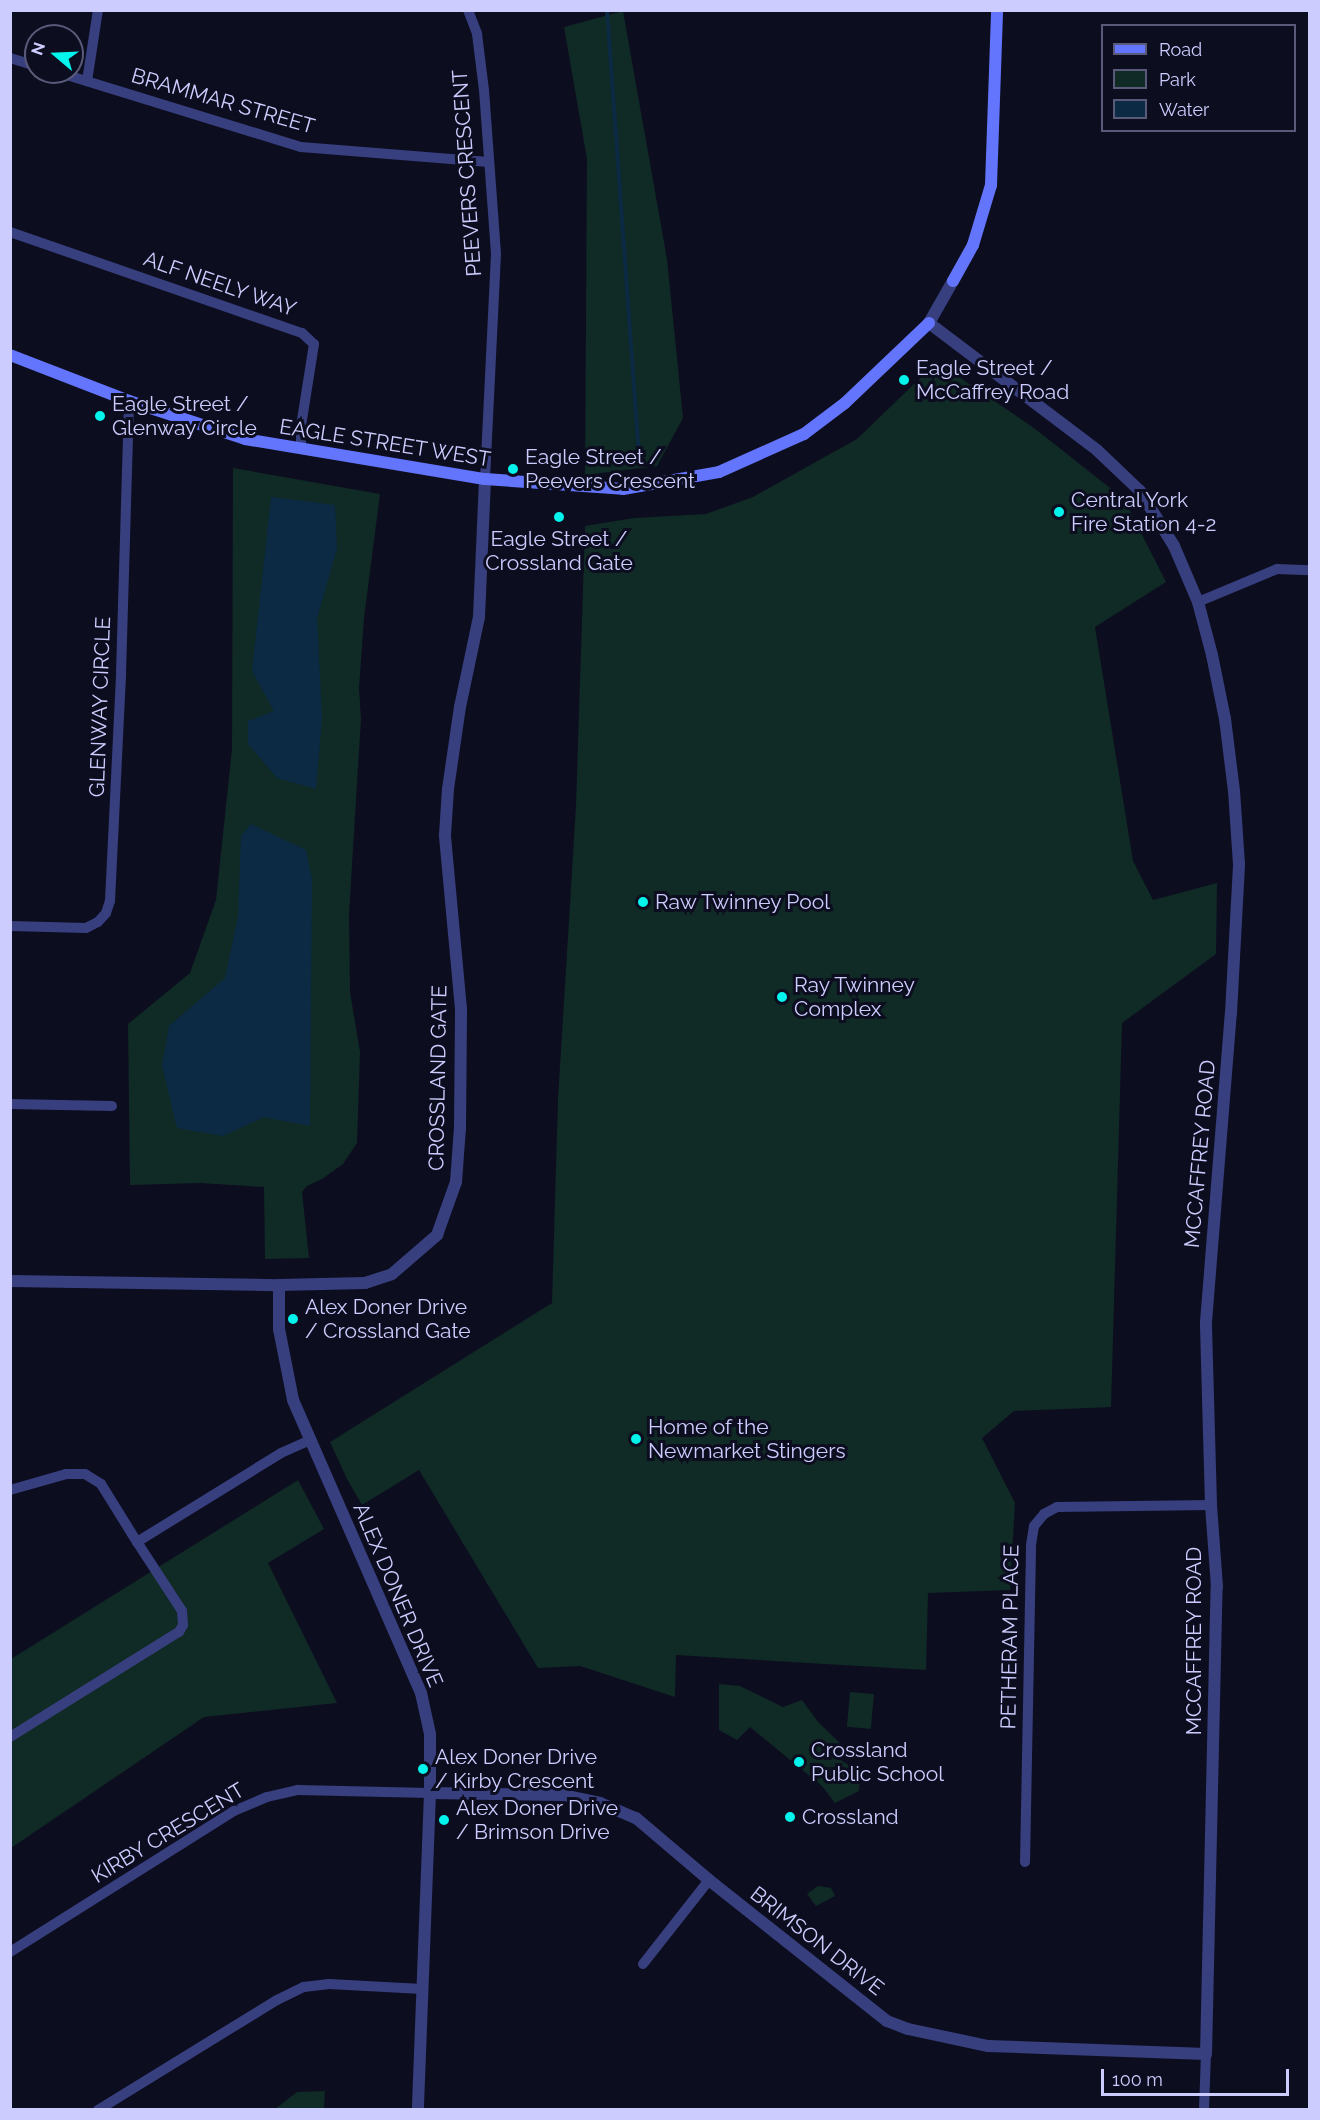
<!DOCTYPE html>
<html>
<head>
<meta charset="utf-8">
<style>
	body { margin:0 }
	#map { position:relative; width:1320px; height:2120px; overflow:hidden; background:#0d0d20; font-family:Raleway,sans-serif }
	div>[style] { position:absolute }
	.green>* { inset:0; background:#102a25; transform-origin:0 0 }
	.water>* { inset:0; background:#0c2a44 }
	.stream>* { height:4px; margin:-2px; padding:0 2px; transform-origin:2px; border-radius:2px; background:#0c2a44 }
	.minor>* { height:10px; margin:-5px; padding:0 5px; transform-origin:5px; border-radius:5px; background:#383f7e }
	.tertiary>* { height:12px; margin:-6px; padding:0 6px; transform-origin:6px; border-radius:6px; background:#383f7e }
	.secondary>* { height:12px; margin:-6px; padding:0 6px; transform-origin:6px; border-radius:6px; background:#6475fd }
	.dots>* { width:16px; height:16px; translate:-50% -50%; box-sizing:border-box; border:3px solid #0d0d20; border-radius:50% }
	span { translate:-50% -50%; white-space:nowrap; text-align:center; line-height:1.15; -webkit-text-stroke:6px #0d0d20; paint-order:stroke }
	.street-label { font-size:21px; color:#cccdfe }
	.poi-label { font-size:21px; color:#cccdfe }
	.left { translate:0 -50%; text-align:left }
	.frame { position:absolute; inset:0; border:12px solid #cccdfe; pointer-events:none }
	.legend { position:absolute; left:1101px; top:24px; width:195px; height:108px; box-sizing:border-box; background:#0d0d20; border:2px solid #595a79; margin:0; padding:8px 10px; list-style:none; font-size:18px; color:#cccdfe }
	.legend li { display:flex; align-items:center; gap:12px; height:30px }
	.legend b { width:30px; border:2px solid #595a79 }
	.north { position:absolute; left:24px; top:24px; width:60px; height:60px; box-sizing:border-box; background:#0d0d20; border:2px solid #595a79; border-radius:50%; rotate:289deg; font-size:16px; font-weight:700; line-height:24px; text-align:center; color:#cccdfe }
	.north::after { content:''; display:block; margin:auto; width:21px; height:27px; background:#02f4ec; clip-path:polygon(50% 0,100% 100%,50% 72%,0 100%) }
	.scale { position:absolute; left:1101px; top:2069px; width:188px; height:27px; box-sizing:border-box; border:3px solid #cccdfe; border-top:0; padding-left:8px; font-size:18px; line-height:21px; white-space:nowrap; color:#cccdfe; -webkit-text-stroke:4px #0d0d20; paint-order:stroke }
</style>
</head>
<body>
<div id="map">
	<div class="green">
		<div style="clip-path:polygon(623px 11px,667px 259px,683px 418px,657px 466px,585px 475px,587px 159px,564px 27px)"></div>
		<div style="clip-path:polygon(937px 362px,1034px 428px,1124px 499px,1166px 582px,1095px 627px,1133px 861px,1153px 900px,1217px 883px,1216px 954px,1122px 1023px,1111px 1407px,1014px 1411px,982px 1438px,1015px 1503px,1010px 1590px,928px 1593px,926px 1670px,676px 1655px,675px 1697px,580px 1666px,538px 1668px,419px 1470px,362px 1505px,347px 1479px,330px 1442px,552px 1303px,558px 1099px,576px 806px,585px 526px,634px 518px,706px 514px,753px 497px,857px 439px)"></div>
		<div style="clip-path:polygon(233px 468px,380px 494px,364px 618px,359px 688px,361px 719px,349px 914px,350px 992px,360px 1052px,357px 1143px,343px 1164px,322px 1179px,307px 1186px,302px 1192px,309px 1258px,265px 1259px,264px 1187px,200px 1183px,130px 1185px,128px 1024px,190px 973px,216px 900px,232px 749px)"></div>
		<div style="clip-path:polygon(298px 1480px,324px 1529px,268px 1563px,337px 1703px,204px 1717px,11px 1848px,11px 1659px)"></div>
		<div style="clip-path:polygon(719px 1684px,740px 1686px,783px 1707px,802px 1700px,818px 1722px,842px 1745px,834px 1756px,860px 1772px,859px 1791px,835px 1803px,822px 1786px,750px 1727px,737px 1740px,719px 1730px)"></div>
		<div style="left:850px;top:1692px;width:24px;height:35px;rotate:5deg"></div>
		<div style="clip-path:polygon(818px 1886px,831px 1888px,835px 1896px,816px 1906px,807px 1894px)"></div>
		<div style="clip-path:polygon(325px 2091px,324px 2109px,275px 2109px,297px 2092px)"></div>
	</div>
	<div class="water">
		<div style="clip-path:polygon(271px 497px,335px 505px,337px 549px,317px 618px,322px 718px,316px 789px,277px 778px,248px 744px,248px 721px,274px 711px,252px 671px)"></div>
		<div style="clip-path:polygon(251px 824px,306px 850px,312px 879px,310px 1126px,264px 1117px,223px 1136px,177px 1128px,162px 1065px,169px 1026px,225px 978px,238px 916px,241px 836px)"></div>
	</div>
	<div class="stream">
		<div style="left:607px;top:10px;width:449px;rotate:85.9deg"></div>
	</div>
	<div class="minor">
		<div style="left:468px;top:10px;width:26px;rotate:69deg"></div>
		<div style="left:477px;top:34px;width:56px;rotate:82.9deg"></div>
		<div style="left:484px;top:90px;width:164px;rotate:85.8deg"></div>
		<div style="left:496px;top:254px;width:225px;rotate:92.8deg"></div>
		<div style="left:10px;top:58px;width:27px;rotate:17deg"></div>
		<div style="left:57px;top:72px;width:255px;rotate:17.1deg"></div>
		<div style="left:301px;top:147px;width:188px;rotate:4.6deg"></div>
		<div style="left:87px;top:81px;width:72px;rotate:-81.2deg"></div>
		<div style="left:10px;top:232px;width:309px;rotate:19.1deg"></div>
		<div style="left:302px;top:333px;width:16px;rotate:43deg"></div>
		<div style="left:314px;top:344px;width:83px;rotate:99deg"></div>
		<div style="left:301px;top:426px;width:23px;rotate:90deg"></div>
		<div style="left:1198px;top:602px;width:86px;rotate:-22.7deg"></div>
		<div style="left:1277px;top:569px;width:33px;rotate:2deg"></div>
		<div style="left:10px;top:926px;width:76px;rotate:1.5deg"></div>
		<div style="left:86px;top:928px;width:13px;rotate:-27deg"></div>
		<div style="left:98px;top:922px;width:12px;rotate:-48deg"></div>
		<div style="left:106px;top:913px;width:13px;rotate:-72deg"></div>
		<div style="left:110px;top:901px;width:228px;rotate:-87.2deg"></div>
		<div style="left:121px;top:673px;width:272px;rotate:-88.3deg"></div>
		<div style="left:10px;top:1104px;width:102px;rotate:1.1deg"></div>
		<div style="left:10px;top:1490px;width:58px;rotate:-15.9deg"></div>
		<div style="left:66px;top:1474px;width:19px"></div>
		<div style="left:85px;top:1474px;width:19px;rotate:32deg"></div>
		<div style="left:101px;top:1484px;width:68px;rotate:58.2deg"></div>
		<div style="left:137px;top:1542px;width:169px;rotate:-31.7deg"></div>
		<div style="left:281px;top:1453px;width:32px;rotate:-24deg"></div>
		<div style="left:10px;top:1737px;width:199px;rotate:-31.9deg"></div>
		<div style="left:179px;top:1632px;width:8px;rotate:-60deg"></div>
		<div style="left:183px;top:1625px;width:14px;rotate:-94deg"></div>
		<div style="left:182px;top:1611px;width:82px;rotate:-123.1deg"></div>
		<div style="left:1025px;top:1862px;width:317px;rotate:-88.9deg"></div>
		<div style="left:1031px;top:1545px;width:19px;rotate:-81deg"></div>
		<div style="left:1034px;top:1526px;width:16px;rotate:-50deg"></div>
		<div style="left:1044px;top:1514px;width:15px;rotate:-28deg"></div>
		<div style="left:1057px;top:1507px;width:154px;rotate:-0.7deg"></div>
		<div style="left:10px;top:1952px;width:265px;rotate:-32.2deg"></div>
		<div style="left:234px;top:1811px;width:36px;rotate:-23deg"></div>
		<div style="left:267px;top:1797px;width:32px;rotate:-13deg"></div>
		<div style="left:298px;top:1790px;width:132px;rotate:1.3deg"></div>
		<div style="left:643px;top:1964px;width:107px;rotate:-51.8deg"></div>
		<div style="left:98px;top:2110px;width:210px;rotate:-31.6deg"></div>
		<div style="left:277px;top:2000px;width:30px;rotate:-26deg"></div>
		<div style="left:304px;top:1987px;width:25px;rotate:-7deg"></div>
		<div style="left:329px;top:1984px;width:93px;rotate:3.1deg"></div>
		<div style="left:1204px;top:2110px;width:56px;rotate:-88deg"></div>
	</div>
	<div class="tertiary">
		<div style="left:10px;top:1281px;width:269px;rotate:0.9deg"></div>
		<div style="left:279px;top:1285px;width:86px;rotate:-1.3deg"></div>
		<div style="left:365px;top:1283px;width:28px;rotate:-18deg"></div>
		<div style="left:392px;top:1274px;width:60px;rotate:-40.9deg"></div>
		<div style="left:437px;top:1235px;width:56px;rotate:-70.3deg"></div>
		<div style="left:456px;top:1182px;width:54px;rotate:-85.8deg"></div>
		<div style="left:460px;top:1128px;width:119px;rotate:-89.5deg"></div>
		<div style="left:461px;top:1009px;width:175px;rotate:-95.3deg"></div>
		<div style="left:445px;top:835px;width:46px;rotate:-86.3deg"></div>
		<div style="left:448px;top:789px;width:83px;rotate:-81.7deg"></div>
		<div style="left:460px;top:707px;width:92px;rotate:-78.1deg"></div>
		<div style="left:479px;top:617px;width:138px;rotate:-87.5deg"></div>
		<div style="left:279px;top:1285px;width:44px;rotate:90deg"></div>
		<div style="left:279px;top:1329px;width:72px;rotate:78.8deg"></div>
		<div style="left:293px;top:1400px;width:320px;rotate:66.4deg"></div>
		<div style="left:421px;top:1693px;width:42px;rotate:77.6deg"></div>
		<div style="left:430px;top:1734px;width:59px;rotate:90deg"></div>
		<div style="left:430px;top:1793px;width:317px;rotate:92.2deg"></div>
		<div style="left:430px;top:1793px;width:133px;rotate:0.9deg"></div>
		<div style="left:563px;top:1795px;width:38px;rotate:12deg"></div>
		<div style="left:600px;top:1803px;width:39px;rotate:23deg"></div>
		<div style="left:636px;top:1818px;width:96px;rotate:40.3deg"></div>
		<div style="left:709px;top:1880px;width:227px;rotate:38.4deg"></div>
		<div style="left:887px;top:2021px;width:22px;rotate:21deg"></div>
		<div style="left:908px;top:2029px;width:82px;rotate:12deg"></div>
		<div style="left:988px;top:2046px;width:218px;rotate:2.1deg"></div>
		<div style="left:1206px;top:2054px;width:467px;rotate:-88.7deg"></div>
		<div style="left:1217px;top:1587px;width:82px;rotate:-94.2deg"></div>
		<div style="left:1211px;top:1505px;width:183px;rotate:-91.6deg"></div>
		<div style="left:1206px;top:1322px;width:310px;rotate:-85.4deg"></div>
		<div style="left:1231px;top:1013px;width:149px;rotate:-86.9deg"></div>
		<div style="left:1239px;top:864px;width:73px;rotate:-93.9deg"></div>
		<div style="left:1234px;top:791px;width:73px;rotate:-97.1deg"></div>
		<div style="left:1225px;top:719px;width:65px;rotate:-101.5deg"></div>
		<div style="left:1212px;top:655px;width:55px;rotate:-104.8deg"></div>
		<div style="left:1198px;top:602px;width:61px;rotate:-113.2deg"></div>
		<div style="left:1174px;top:546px;width:65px;rotate:-121.7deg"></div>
		<div style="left:1140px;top:491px;width:59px;rotate:-136.4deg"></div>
		<div style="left:1097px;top:450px;width:211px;rotate:-142.9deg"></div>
		<div style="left:929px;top:323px;width:48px;rotate:-60.3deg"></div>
	</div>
	<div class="secondary">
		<div style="left:953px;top:281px;width:41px;rotate:-60.9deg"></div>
		<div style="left:973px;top:245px;width:63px;rotate:-73.3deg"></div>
		<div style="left:991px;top:185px;width:175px;rotate:-88deg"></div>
		<div style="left:10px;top:355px;width:128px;rotate:21.1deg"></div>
		<div style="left:129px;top:401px;width:122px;rotate:18.1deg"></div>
		<div style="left:245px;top:439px;width:243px;rotate:9.5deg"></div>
		<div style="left:485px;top:479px;width:138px;rotate:4.1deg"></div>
		<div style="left:623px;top:489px;width:97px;rotate:-10deg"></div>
		<div style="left:719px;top:472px;width:93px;rotate:-24.1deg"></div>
		<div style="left:804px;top:434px;width:51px;rotate:-37.1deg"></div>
		<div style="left:845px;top:403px;width:116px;rotate:-43.6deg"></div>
	</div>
	<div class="dots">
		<div style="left:904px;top:380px;background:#02f4ec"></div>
		<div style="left:100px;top:416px;background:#02f4ec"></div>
		<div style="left:513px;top:469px;background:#02f4ec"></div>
		<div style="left:1059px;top:512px;background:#02f4ec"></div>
		<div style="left:559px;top:517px;background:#02f4ec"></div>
		<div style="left:643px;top:902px;background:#02f4ec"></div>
		<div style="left:782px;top:997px;background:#02f4ec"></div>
		<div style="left:293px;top:1319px;background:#02f4ec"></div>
		<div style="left:636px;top:1439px;background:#02f4ec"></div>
		<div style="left:799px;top:1762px;background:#02f4ec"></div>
		<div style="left:423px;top:1769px;background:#02f4ec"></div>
		<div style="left:790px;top:1817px;background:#02f4ec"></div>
		<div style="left:444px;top:1820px;background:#02f4ec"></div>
	</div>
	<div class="street-label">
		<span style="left:223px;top:101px;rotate:16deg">BRAMMAR STREET</span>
		<span style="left:467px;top:173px;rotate:-94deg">PEEVERS CRESCENT</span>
		<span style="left:220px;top:284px;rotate:19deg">ALF NEELY WAY</span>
		<span style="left:385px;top:443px;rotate:9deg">EAGLE STREET WEST</span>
		<span style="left:100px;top:707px;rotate:-88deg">GLENWAY CIRCLE</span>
		<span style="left:438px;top:1078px;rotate:-89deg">CROSSLAND GATE</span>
		<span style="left:1200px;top:1154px;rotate:-85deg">MCCAFFREY ROAD</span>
		<span style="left:398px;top:1595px;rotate:67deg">ALEX DONER DRIVE</span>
		<span style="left:1010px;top:1637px;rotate:-89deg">PETHERAM PLACE</span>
		<span style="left:1194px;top:1641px;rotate:-90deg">MCCAFFREY ROAD</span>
		<span style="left:168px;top:1833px;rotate:-31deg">KIRBY CRESCENT</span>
		<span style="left:817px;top:1941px;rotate:38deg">BRIMSON DRIVE</span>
	</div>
	<div class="poi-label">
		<span class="left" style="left:916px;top:380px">Eagle Street /<br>McCaffrey Road</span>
		<span class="left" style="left:112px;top:416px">Eagle Street /<br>Glenway Circle</span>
		<span class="left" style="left:525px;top:469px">Eagle Street /<br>Peevers Crescent</span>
		<span class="left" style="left:1071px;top:512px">Central York<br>Fire Station 4-2</span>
		<span style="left:559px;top:551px">Eagle Street /<br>Crossland Gate</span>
		<span class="left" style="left:655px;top:902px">Raw Twinney Pool</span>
		<span class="left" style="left:794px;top:997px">Ray Twinney<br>Complex</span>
		<span class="left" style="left:305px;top:1319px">Alex Doner Drive<br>/ Crossland Gate</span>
		<span class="left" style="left:648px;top:1439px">Home of the<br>Newmarket Stingers</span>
		<span class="left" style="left:811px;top:1762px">Crossland<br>Public School</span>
		<span class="left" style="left:435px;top:1769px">Alex Doner Drive<br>/ Kirby Crescent</span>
		<span class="left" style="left:456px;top:1820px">Alex Doner Drive<br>/ Brimson Drive</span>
		<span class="left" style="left:802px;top:1817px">Crossland</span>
	</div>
	<div class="frame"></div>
	<ul class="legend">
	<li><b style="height:8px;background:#6475fd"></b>Road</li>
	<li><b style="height:16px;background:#102a25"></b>Park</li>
	<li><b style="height:16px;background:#0c2a44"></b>Water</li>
	</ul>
	<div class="north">N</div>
	<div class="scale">100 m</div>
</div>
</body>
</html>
